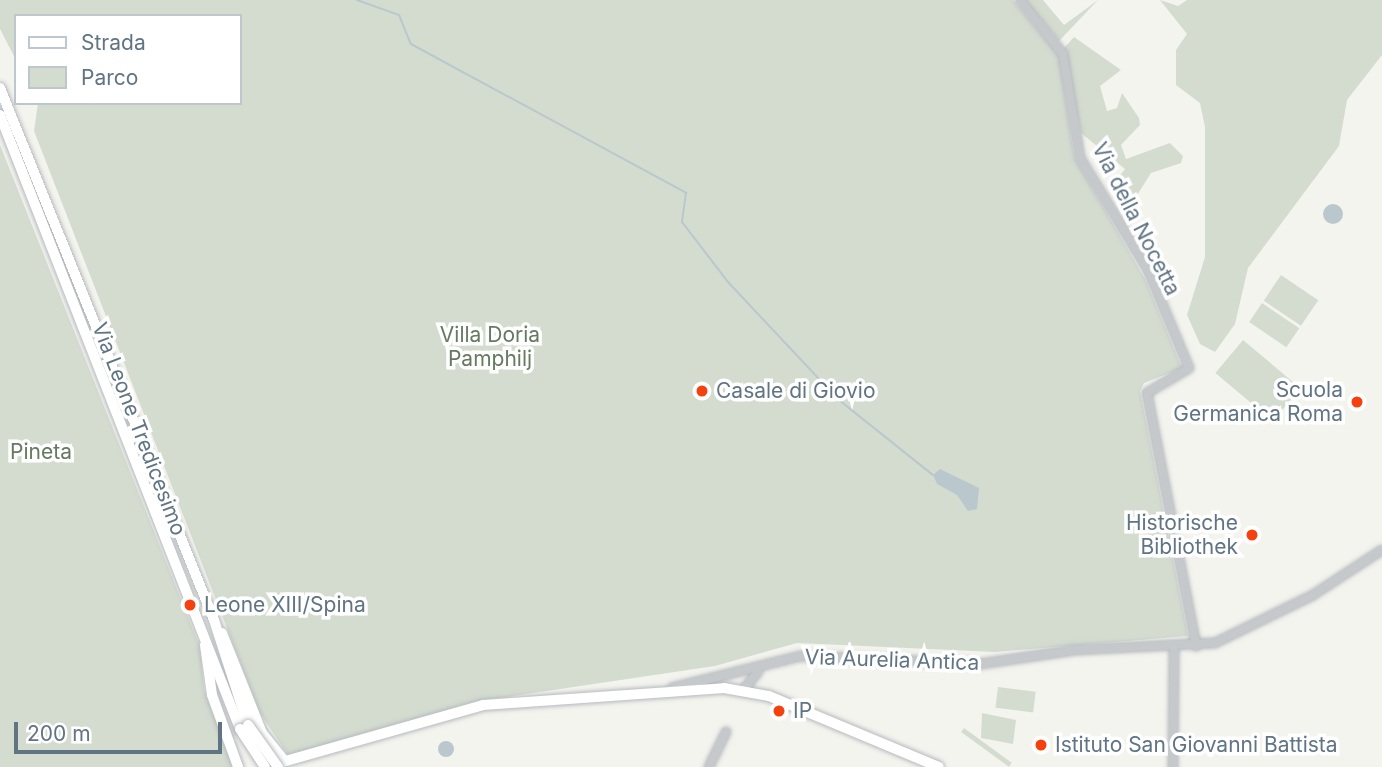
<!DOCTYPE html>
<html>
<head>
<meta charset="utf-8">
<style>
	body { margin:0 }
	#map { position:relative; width:1382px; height:767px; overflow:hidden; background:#f4f4ef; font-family:Inter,sans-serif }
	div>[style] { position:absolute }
	.green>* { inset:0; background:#d4dcd0; transform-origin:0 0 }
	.water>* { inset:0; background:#bac8cd }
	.round { border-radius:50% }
	.stream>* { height:2px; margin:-1px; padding:0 1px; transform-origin:1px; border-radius:1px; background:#bac8cd }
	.roads { filter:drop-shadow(0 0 2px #b6babe) drop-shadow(0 0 2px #b6babe) }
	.minor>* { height:8px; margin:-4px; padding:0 4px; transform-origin:4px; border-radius:4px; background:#c6c9cc }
	.major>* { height:10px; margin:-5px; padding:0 5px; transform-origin:5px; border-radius:5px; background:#fff }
	.bridges { filter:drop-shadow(0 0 2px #b6babe) drop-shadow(0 0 2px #b6babe) }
	.major-bridge>* { height:10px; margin:-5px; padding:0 5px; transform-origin:5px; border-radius:5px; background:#fff }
	.dots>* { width:19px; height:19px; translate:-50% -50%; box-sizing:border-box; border:4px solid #fff; border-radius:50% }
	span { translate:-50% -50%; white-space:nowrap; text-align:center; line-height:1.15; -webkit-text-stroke:7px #fff; paint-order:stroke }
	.street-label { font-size:21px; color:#607484 }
	.park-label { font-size:21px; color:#657a5f }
	.poi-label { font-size:21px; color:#607484 }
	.right { translate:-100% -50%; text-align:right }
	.left { translate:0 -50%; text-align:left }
	.legend { position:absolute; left:14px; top:14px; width:228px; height:91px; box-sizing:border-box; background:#fff; border:2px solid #bfc7ce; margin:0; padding:9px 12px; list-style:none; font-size:21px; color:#607484 }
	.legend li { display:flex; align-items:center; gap:14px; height:35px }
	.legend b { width:35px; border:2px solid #bfc7ce }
	.scale { position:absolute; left:14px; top:722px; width:208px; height:32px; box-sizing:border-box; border:4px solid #607484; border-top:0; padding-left:9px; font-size:21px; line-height:24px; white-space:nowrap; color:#607484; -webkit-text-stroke:5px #fff; paint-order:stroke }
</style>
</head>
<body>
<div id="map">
	<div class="green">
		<div style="clip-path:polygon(0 0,1013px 0,1059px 56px,1074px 157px,1145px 279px,1182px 368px,1144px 383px,1140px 391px,1188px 636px,995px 652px,797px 643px,715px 666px,479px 701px,288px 755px,260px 713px,34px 131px,38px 103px,240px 103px,240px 16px,16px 16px,16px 60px,0 29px)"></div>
		<div style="clip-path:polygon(1025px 0,1043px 0,1064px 25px,1098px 0,1059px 41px)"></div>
		<div style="clip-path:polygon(1160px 0,1178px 6px,1187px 0,1382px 0,1382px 55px,1347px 100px,1339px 146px,1248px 268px,1235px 324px,1215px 352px,1200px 344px,1187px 315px,1205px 257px,1205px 127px,1200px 103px,1176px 85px,1176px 50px,1187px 34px)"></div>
		<div style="clip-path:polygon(1074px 37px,1121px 70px,1100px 86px,1107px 111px,1117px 108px,1122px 93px,1139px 118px,1140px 125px,1121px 145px,1126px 159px,1170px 143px,1183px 156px,1181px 163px,1151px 173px,1134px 200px,1118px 178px,1125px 169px,1081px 133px,1064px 48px)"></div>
		<div style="clip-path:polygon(0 145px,200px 647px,204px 690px,234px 767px,0 767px)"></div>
		<div style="left:1281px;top:275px;width:45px;height:31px;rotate:34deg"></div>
		<div style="left:1262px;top:303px;width:45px;height:23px;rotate:34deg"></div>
		<div style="left:1243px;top:340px;width:75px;height:43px;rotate:40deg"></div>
		<div style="left:998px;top:687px;width:38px;height:21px;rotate:7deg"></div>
		<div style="clip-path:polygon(982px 713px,1016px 720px,1013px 744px,981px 738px)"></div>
		<div style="left:964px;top:728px;width:59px;height:5px;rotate:36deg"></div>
	</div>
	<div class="water">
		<div class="round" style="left:1323px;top:204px;width:20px;height:20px"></div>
		<div style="clip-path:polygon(940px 469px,979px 488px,977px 509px,968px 511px,957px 495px,937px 484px,933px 475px)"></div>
		<div class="round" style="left:438px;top:741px;width:16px;height:16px"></div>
	</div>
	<div class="stream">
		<div style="left:357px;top:0;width:45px;rotate:19.7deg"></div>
		<div style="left:399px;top:15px;width:31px;rotate:68deg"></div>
		<div style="left:411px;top:44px;width:313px;rotate:28.4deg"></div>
		<div style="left:686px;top:193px;width:29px;rotate:98deg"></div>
		<div style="left:682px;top:222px;width:76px;rotate:52.5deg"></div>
		<div style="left:728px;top:282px;width:162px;rotate:46.8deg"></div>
		<div style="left:839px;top:400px;width:120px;rotate:38.6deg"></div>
	</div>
	<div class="roads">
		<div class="minor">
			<div style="left:1020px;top:0;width:69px;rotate:51.5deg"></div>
			<div style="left:1063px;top:54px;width:105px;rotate:80.7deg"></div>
			<div style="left:1080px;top:158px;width:131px;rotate:58.7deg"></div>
			<div style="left:1148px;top:270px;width:106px;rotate:67.3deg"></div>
			<div style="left:1189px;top:368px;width:49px;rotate:149.2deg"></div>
			<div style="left:1147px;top:393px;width:258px;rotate:79deg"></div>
			<div style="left:672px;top:688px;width:132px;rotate:-14deg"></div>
			<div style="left:800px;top:656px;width:180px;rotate:2.5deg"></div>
			<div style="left:980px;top:664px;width:96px;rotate:-8.4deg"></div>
			<div style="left:1075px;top:650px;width:140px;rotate:-2.9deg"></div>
			<div style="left:1215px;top:643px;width:109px;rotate:-26.1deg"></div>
			<div style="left:1313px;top:595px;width:82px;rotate:-33.1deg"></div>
			<div style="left:744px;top:689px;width:22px;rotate:-51deg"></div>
			<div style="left:709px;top:767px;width:39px;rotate:-64deg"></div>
			<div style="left:1173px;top:767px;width:121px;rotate:-89.5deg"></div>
		</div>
		<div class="major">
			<div style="left:0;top:88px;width:573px;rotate:68.09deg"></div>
			<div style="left:214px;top:620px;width:110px;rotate:72.1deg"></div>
			<div style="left:0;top:115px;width:659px;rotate:68.65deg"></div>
			<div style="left:222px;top:633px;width:108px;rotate:68.2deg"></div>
			<div style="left:262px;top:733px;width:35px;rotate:51deg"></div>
			<div style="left:205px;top:645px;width:50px;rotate:82deg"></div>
			<div style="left:212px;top:695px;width:77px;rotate:70.1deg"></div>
			<div style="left:268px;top:766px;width:223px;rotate:-15.8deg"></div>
			<div style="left:483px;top:705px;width:242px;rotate:-4deg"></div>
			<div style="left:724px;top:688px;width:46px;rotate:10.1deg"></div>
			<div style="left:769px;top:696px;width:184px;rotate:22.7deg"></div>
		</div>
	</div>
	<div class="bridges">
		<div class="major-bridge">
			<div style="left:248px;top:725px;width:52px;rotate:54.5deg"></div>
			<div style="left:240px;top:729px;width:45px;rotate:56.7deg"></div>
		</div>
	</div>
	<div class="dots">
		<div style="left:702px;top:391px;background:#f5410e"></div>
		<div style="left:1357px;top:402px;background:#f5410e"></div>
		<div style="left:1252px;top:535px;background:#f5410e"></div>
		<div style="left:190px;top:605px;background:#f5410e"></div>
		<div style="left:779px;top:711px;background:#f5410e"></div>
		<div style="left:1041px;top:745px;background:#f5410e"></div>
	</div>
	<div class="street-label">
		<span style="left:1136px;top:219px;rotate:63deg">Via della Nocetta</span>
		<span style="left:139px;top:429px;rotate:69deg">Via Leone Tredicesimo</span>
		<span style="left:892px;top:660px;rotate:2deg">Via Aurelia Antica</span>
	</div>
	<div class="park-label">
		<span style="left:490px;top:347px">Villa Doria<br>Pamphilj</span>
		<span style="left:41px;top:452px">Pineta</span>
	</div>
	<div class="poi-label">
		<span class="right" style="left:1343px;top:402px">Scuola<br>Germanica Roma</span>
		<span class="left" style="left:716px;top:391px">Casale di Giovio</span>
		<span class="right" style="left:1238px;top:535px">Historische<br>Bibliothek</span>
		<span class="left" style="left:204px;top:605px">Leone XIII/Spina</span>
		<span class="left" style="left:793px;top:711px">IP</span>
		<span class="left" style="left:1055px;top:745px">Istituto San Giovanni Battista</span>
	</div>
	<ul class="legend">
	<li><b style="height:9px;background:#fff"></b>Strada</li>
	<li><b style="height:19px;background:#d4dcd0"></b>Parco</li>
	</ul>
	<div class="scale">200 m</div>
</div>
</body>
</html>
